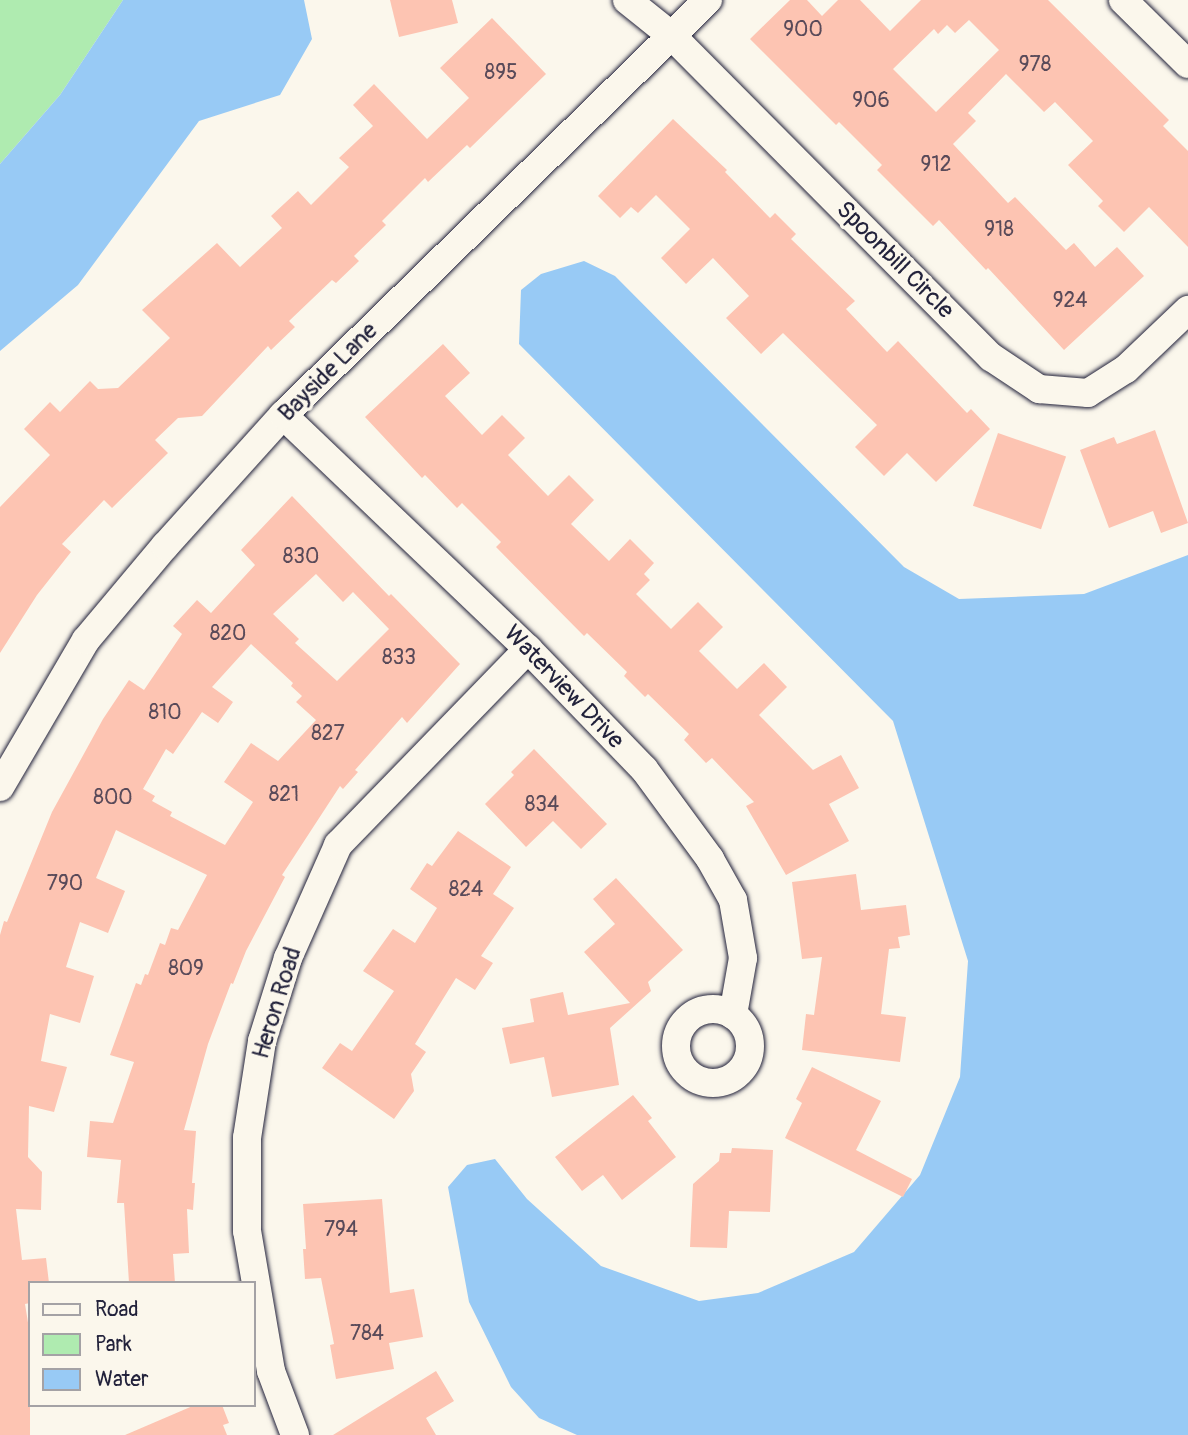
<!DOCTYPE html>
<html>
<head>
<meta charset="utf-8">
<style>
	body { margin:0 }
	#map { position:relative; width:1188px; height:1435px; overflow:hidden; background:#fbf7ec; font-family:Pangolin,sans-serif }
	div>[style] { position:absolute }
	.green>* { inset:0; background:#afebb0 }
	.water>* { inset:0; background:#98caf5 }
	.building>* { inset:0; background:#fdc4b2; transform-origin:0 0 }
	.roads { filter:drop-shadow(0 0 2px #22223b) drop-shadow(0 0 2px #22223b) }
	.street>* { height:28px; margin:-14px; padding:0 14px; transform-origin:14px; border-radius:14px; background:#fbf7ec }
	.street>.ring { margin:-14px; padding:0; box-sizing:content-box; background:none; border:28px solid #fbf7ec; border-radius:50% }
	span { translate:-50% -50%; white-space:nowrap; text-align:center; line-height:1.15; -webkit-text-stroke:7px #fbf7ec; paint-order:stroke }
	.number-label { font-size:21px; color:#594a59 }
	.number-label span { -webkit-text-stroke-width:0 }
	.street-label { font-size:24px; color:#22223b }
	.legend { position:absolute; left:28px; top:1281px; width:228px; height:126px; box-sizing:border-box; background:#fbf7ec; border:2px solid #a4a2a5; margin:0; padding:9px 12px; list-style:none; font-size:21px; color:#22223b }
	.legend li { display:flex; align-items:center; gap:14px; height:35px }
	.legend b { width:35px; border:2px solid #a4a2a5 }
</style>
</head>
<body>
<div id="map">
	<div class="green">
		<div style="clip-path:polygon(0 0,123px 0,60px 95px,0 164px)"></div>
	</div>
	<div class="water">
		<div style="clip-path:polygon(123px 0,304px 0,312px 39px,280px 95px,199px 121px,78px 285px,0 351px,0 164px,60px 95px)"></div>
		<div style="clip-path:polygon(584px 261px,615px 276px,904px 567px,959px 599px,1084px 594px,1188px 555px,1188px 1435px,577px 1435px,539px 1418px,511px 1387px,469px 1302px,448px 1187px,467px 1165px,495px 1159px,527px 1199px,601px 1266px,699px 1301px,758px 1293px,854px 1252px,920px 1175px,960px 1077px,968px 961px,893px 721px,519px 344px,521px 290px,541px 274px)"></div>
	</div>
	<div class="building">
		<div style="clip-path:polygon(390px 0,452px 0,458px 23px,399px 37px)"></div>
		<div style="clip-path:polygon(evenodd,790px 0,807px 0,822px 16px,838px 0,860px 0,890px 31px,921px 0,1048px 0,1169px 120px,1163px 126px,1188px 151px,1188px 247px,1149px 207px,1124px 232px,1098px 206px,1103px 201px,1068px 165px,1093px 141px,1055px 102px,1044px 112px,1006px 74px,968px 113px,976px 121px,953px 144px,1008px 203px,1015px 197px,1066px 250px,1074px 243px,1095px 267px,1117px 247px,1144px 276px,1064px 350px,988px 268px,986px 270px,939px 220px,933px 226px,877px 170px,882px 165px,839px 122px,836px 125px,750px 39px,790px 0,969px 20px,999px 50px,936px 112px,893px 69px,934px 29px,938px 34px,947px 25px,955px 33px,969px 20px)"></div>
		<div style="clip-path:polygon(492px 18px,546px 74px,470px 148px,467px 145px,428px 182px,425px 178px,382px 221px,386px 225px,354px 256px,359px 261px,336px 283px,332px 280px,289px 321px,295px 327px,271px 350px,268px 346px,202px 416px,178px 418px,155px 440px,168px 453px,112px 508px,104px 500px,62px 544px,71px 552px,37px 595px,0 653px,0 507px,50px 455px,24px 429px,50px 402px,60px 412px,90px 381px,98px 389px,118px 388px,170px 338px,142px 310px,217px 243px,240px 267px,282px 228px,271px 216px,298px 191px,311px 205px,349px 167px,339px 158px,373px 126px,353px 105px,374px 84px,427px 139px,469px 98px,440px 68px)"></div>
		<div style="clip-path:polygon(673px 119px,727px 170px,725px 172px,770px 218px,775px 213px,796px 234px,791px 239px,855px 301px,846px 309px,887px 352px,898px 341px,967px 413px,971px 409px,990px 429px,936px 482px,907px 453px,884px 476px,855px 447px,877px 425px,783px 333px,761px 354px,726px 318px,749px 296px,713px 258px,686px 284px,661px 258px,690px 229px,656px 195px,638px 213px,631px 207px,620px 218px,598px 196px)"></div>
		<div style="clip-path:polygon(443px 344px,470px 373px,445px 396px,482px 435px,502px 415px,525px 438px,508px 455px,548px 496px,569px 475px,594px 500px,571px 524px,609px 561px,630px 539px,654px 563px,644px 574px,650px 580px,636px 594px,671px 629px,698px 602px,723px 627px,699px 651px,737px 689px,764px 663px,787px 687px,759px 715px,813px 770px,841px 755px,859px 788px,829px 804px,849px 841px,786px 875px,746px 806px,754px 802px,712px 758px,706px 763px,684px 740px,689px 734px,648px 694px,645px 697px,624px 676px,627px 672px,587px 633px,584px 636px,496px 547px,501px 542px,462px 503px,457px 508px,425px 475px,422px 478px,365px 417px)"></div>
		<div style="clip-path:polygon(1155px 430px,1188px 523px,1161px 533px,1153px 511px,1109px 528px,1080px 450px,1114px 437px,1117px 444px)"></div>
		<div style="left:998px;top:433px;width:72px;height:77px;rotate:19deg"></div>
		<div style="clip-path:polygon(evenodd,292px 496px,389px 596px,391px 594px,460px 664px,407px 723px,402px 717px,355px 770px,358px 772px,343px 789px,340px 786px,282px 875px,285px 877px,246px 951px,233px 984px,231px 983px,208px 1044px,184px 1130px,196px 1131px,192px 1183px,195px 1183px,193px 1210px,187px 1209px,189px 1253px,173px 1254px,175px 1283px,129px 1283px,124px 1203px,117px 1203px,121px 1160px,87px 1157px,90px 1121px,113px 1123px,134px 1062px,110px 1055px,136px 983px,141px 985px,145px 974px,148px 975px,160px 943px,165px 945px,171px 928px,178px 930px,207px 875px,116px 830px,96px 878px,125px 891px,108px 933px,80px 922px,66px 967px,94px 976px,80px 1023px,50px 1014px,41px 1061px,67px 1067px,54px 1112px,29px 1106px,28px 1157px,42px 1172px,41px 1210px,16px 1209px,22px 1260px,46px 1258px,49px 1283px,30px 1283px,30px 1303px,25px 1304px,30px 1335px,30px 1435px,0 1435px,0 935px,4px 921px,7px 922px,52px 812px,103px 719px,129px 680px,144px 690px,182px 634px,173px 626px,197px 600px,211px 613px,255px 565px,241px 550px,292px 496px,316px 574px,343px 602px,353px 592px,389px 629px,337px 681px,295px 643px,299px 639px,273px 614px,316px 574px,292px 496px,251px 644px,293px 683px,291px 686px,302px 696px,296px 702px,316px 720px,278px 761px,251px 743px,224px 782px,253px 802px,225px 845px,170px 816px,172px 812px,152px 801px,155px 796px,143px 789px,166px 749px,173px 754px,202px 712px,218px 723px,233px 702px,212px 687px,251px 644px)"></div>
		<div style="clip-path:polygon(534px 749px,607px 824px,581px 849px,553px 821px,526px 847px,485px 804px,514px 775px,511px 772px)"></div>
		<div style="clip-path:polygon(458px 831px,511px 867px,493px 894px,514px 908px,481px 956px,493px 963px,475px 990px,456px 978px,415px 1044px,426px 1052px,411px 1074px,414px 1091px,394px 1119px,322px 1068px,340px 1043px,352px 1051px,394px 991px,363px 971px,393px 929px,415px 943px,437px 908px,410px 889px,427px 863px,432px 866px)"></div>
		<div style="clip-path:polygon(856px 874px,861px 910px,906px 905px,910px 935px,898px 937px,900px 948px,889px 949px,881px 1014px,906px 1017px,900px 1062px,802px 1050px,806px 1014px,814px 1015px,822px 957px,802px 959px,792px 882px)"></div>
		<div style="clip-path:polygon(616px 878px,683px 950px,648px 982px,651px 991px,610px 1028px,619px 1085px,552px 1097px,544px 1057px,510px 1064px,502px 1028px,534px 1022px,530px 999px,563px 992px,568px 1015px,630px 1003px,584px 952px,615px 924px,593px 899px)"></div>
		<div style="clip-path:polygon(812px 1067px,881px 1101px,856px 1150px,912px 1179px,903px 1197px,785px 1138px,802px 1103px,796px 1099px)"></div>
		<div style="clip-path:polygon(633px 1095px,652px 1118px,648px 1121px,676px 1157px,622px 1200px,603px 1175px,582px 1191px,555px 1157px)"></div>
		<div style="clip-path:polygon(732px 1148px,773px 1150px,770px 1212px,729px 1211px,727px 1248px,690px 1247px,693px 1184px,719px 1161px,720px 1153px,731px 1153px)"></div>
		<div style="clip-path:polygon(382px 1199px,390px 1293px,414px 1289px,423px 1337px,389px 1343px,394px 1369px,336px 1379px,330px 1345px,334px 1344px,321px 1278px,305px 1279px,303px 1249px,306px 1249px,303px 1204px)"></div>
		<div style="clip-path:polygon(436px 1371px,454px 1401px,426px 1418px,436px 1435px,333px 1435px)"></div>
		<div style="clip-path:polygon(195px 1405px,222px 1405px,229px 1423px,223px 1425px,227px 1435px,125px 1435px)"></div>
	</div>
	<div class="roads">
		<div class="street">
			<div style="left:627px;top:0;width:58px;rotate:38.7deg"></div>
			<div style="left:672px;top:36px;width:453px;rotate:45.2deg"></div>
			<div style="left:991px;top:357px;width:58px;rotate:33.7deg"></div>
			<div style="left:1039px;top:389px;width:49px;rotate:4.7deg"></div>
			<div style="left:1088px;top:393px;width:45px;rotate:-32.3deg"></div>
			<div style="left:1126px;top:369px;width:86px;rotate:-43.6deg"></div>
			<div style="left:1123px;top:0;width:91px;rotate:44.6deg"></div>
			<div style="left:283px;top:415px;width:339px;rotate:43.7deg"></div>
			<div style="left:528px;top:649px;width:167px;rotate:46deg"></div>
			<div style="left:644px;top:769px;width:112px;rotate:53.7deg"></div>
			<div style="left:710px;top:859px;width:47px;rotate:60.7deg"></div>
			<div style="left:733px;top:900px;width:59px;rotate:80.2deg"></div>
			<div style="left:743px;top:958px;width:58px;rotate:100deg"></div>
			<div style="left:0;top:787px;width:170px;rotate:-59.7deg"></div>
			<div style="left:86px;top:640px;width:123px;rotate:-50deg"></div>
			<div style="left:165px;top:546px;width:176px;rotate:-48deg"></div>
			<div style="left:283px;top:415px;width:594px;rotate:-44.32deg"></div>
			<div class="ring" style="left:676px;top:1009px;width:46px;height:46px"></div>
			<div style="left:295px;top:1435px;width:68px;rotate:-110.6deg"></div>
			<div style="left:271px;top:1371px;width:142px;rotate:-99.7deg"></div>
			<div style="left:247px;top:1231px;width:93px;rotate:-90deg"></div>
			<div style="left:247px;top:1138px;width:98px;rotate:-81.2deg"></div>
			<div style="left:262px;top:1041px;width:87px;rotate:-72.6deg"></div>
			<div style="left:288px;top:958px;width:124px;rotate:-66.1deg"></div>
			<div style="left:338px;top:845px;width:273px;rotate:-45.9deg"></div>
		</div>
	</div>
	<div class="number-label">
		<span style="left:803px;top:30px">900</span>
		<span style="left:1035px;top:65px">978</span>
		<span style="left:501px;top:73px">895</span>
		<span style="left:871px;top:101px">906</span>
		<span style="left:936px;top:165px">912</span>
		<span style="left:999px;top:230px">918</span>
		<span style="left:1070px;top:301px">924</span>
		<span style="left:301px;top:557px">830</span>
		<span style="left:228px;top:634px">820</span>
		<span style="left:399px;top:658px">833</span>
		<span style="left:165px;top:713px">810</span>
		<span style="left:328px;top:734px">827</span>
		<span style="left:284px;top:795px">821</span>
		<span style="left:113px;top:798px">800</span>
		<span style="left:542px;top:805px">834</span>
		<span style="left:65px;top:884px">790</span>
		<span style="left:466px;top:890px">824</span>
		<span style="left:186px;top:969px">809</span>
		<span style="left:341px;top:1230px">794</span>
		<span style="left:367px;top:1334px">784</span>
	</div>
	<div class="street-label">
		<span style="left:895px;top:260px;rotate:45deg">Spoonbill Circle</span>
		<span style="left:328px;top:372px;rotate:-45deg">Bayside Lane</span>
		<span style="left:564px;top:687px;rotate:46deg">Waterview Drive</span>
		<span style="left:277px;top:1003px;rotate:-73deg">Heron Road</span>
	</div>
	<ul class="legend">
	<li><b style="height:9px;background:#fbf7ec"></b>Road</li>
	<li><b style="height:19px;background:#afebb0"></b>Park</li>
	<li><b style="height:19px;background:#98caf5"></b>Water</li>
	</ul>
</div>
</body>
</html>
